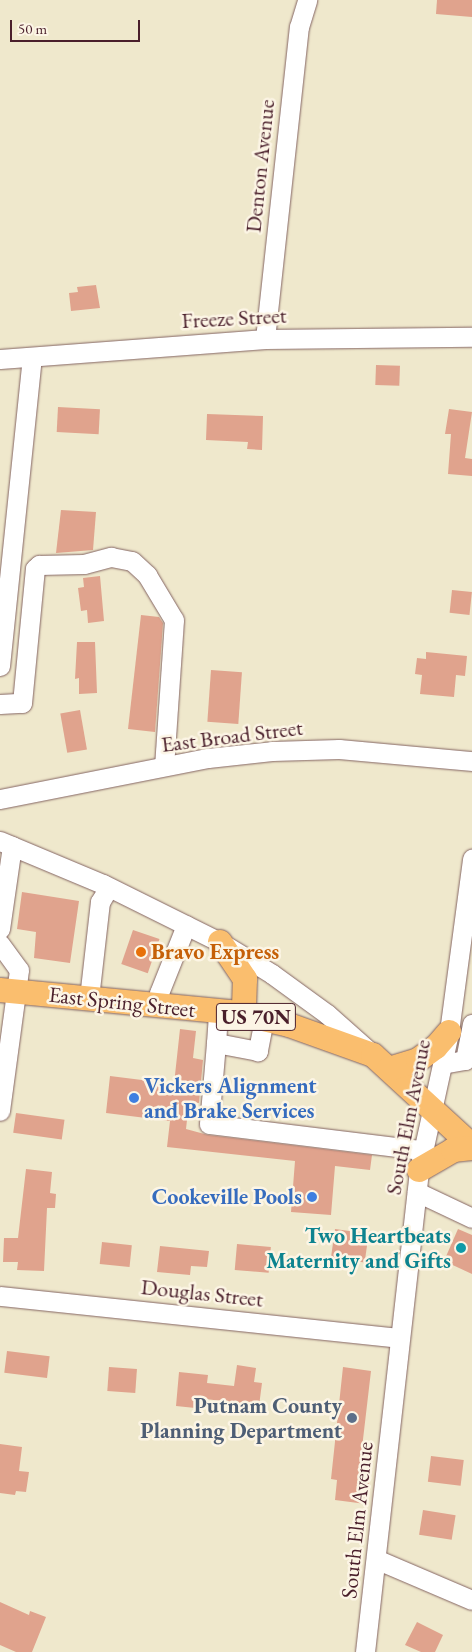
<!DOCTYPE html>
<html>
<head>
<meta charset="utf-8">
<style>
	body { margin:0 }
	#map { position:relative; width:472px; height:1652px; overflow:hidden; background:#efe8cc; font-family:"EB Garamond",serif }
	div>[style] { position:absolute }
	.building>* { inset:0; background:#e0a38d; transform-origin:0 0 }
	.roads { filter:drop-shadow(0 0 1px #846563) drop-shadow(0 0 1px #846563) }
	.minor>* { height:19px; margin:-9.5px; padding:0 9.5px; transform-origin:9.5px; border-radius:9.5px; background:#fff }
	.major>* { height:24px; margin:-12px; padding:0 12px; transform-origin:12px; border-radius:12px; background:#fabe6e }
	.dots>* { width:14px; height:14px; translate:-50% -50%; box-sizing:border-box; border:2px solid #fcf5e5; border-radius:50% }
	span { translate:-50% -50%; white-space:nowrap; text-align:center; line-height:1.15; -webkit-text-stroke:5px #fcf5e5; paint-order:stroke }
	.shield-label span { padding:1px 4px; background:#fcf5e5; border:1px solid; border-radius:4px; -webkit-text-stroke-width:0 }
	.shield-label { font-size:21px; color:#4a1f2b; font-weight:700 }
	.street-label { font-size:22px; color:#4a1f2b }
	.food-label { font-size:22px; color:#c56008; font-weight:700 }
	.left { translate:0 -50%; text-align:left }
	.shop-label { font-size:22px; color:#366cbe; font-weight:700 }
	.right { translate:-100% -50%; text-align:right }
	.culture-label { font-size:22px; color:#0d838f; font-weight:700 }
	.service-label { font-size:22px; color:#4e5e75; font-weight:700 }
	.scale { position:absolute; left:10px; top:20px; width:130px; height:22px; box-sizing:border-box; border:2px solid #4a1f2b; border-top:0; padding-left:6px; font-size:15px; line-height:18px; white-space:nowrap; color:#4a1f2b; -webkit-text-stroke:4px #fcf5e5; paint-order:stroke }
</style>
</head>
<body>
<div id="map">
	<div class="building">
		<div style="clip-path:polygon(437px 0,472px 0,472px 17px,436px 14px)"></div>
		<div style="clip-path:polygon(96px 285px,100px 308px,71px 311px,69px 293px,78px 292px,77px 287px)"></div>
		<div style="left:376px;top:365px;width:24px;height:20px;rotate:2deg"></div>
		<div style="left:58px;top:407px;width:42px;height:25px;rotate:3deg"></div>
		<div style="clip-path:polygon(449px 409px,472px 412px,465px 458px,472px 459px,472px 476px,448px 474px,451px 434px,445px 434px)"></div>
		<div style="clip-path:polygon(207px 414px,263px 416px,262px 450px,247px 449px,248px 442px,206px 440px)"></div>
		<div style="clip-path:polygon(61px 510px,96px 512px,93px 550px,56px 553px)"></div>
		<div style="clip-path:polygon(100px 576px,104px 621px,88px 623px,87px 610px,81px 611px,78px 588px,84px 587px,83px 578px)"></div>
		<div style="left:452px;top:590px;width:20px;height:23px;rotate:6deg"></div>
		<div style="clip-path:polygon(141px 615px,159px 617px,163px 623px,155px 732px,128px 729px)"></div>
		<div style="clip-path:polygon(77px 642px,95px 642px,97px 693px,79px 694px,79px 678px,75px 679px)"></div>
		<div style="clip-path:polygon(426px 652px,467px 656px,465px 676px,456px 675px,454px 697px,420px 694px,422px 675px,415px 674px,417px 658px,426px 659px)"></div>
		<div style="left:211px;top:670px;width:31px;height:52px;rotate:4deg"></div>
		<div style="left:80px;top:710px;width:40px;height:20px;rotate:80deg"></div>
		<div style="clip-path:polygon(22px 892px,79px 901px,70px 963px,34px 958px,36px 932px,17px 929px)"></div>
		<div style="left:133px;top:930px;width:28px;height:36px;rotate:19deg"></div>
		<div style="clip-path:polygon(180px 1029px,196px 1031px,193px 1058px,203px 1060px,199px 1103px,189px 1102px,186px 1129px,208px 1135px,372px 1155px,370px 1170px,335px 1166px,331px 1215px,291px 1212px,295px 1161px,167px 1147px,170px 1121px,106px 1113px,110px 1076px,174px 1084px)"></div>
		<div style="left:16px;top:1113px;width:49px;height:20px;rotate:8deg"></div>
		<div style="clip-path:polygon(26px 1169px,52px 1172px,50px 1193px,56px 1194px,55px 1208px,47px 1208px,44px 1271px,17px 1270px,18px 1262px,3px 1262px,4px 1238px,18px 1238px)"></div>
		<div style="left:335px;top:1229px;width:34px;height:29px;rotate:8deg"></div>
		<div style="clip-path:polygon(458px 1229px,472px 1235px,472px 1274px,444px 1261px)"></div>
		<div style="left:102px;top:1242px;width:30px;height:22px;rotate:6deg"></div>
		<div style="left:237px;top:1244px;width:34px;height:26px;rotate:5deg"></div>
		<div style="clip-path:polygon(160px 1246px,209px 1251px,207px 1267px,191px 1266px,190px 1275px,157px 1272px)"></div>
		<div style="left:7px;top:1351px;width:43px;height:22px;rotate:7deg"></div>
		<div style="clip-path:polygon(237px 1365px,256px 1368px,254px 1382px,262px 1383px,259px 1406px,206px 1399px,205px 1409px,176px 1406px,179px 1372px,208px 1375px,207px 1383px,234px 1386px)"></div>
		<div style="left:109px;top:1367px;width:28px;height:24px;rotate:4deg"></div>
		<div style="clip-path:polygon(343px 1367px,371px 1371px,360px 1465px,371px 1466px,366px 1504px,335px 1500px,337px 1480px,331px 1479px)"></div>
		<div style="clip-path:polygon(0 1444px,22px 1447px,19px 1471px,29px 1472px,26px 1492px,16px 1491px,15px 1495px,0 1493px)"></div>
		<div style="left:431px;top:1456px;width:33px;height:26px;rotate:7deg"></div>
		<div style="left:423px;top:1510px;width:33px;height:25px;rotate:9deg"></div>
		<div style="clip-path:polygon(0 1602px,29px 1615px,30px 1611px,46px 1617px,32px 1652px,16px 1652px,0 1645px)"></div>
		<div style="clip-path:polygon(417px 1622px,443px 1635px,435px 1652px,421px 1652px,405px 1645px)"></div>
	</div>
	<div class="roads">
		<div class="minor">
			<div style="left:265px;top:339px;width:314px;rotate:-83.8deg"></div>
			<div style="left:299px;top:27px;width:28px;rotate:-73deg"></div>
			<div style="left:0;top:359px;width:266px;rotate:-4.3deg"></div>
			<div style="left:265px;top:339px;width:207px;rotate:-0.6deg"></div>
			<div style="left:0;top:666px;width:310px;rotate:-84.1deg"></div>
			<div style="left:0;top:704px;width:22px;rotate:-3deg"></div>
			<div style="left:22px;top:703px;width:135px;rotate:-84.5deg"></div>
			<div style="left:35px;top:569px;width:6px;rotate:-45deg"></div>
			<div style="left:39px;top:565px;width:45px;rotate:-1.3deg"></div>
			<div style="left:84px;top:564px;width:28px;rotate:-15deg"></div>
			<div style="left:111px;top:557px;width:21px;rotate:11deg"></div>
			<div style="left:132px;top:561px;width:21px;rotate:43deg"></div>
			<div style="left:147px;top:575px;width:52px;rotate:59deg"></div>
			<div style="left:174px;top:620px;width:146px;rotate:93.9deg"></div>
			<div style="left:0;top:799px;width:212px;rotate:-11.2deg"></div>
			<div style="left:208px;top:758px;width:64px;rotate:-6.2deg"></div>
			<div style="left:272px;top:751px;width:67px;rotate:-1.7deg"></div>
			<div style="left:339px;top:749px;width:134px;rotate:5.2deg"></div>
			<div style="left:0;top:841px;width:112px;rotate:22.7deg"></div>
			<div style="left:103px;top:884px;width:131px;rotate:26.4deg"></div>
			<div style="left:220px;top:942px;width:61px;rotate:31.6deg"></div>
			<div style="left:272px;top:974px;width:68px;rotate:36deg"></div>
			<div style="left:327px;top:1014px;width:56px;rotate:41.4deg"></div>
			<div style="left:0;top:929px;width:84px;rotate:-81.8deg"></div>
			<div style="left:0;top:944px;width:32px;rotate:54deg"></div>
			<div style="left:19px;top:970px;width:142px;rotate:97.7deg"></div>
			<div style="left:89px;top:998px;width:97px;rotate:-83.5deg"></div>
			<div style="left:100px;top:902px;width:17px;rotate:-59deg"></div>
			<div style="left:158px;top:1005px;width:12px;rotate:-85deg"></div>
			<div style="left:159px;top:993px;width:73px;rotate:-68.3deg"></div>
			<div style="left:264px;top:1019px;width:33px;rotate:101deg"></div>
			<div style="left:258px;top:1051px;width:43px;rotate:-169.2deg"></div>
			<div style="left:216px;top:1043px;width:81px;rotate:94.9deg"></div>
			<div style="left:209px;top:1124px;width:215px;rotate:7deg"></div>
			<div style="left:216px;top:1043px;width:32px;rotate:-86deg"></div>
			<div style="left:442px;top:1064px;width:23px;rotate:-10deg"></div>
			<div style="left:465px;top:1060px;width:37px;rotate:-79deg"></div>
			<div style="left:417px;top:1192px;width:61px;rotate:25.3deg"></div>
			<div style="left:0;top:1296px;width:401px;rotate:6deg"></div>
			<div style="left:378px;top:1560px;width:102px;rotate:23.1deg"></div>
			<div style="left:365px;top:1652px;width:485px;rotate:-83.6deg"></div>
			<div style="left:419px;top:1170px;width:141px;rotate:-77.7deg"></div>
			<div style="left:449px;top:1032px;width:175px;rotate:-82.4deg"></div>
		</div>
		<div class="major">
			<div style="left:220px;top:942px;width:45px;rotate:56deg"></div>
			<div style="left:245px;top:979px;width:36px;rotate:92deg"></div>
			<div style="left:0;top:990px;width:238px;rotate:5.5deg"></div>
			<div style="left:237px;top:1013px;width:53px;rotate:13deg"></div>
			<div style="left:289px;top:1025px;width:89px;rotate:19.7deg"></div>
			<div style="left:373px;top:1055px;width:134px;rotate:42.6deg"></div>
			<div style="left:389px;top:1069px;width:30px;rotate:-17deg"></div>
			<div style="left:418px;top:1060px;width:22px;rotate:-36deg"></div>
			<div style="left:436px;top:1047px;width:20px;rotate:-49deg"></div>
			<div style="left:419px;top:1170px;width:39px;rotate:-30deg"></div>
			<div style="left:453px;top:1150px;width:19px;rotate:-6deg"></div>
		</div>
	</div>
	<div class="dots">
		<div style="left:141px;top:952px;background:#e8710a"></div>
		<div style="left:134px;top:1098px;background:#3f7fe0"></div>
		<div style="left:312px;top:1197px;background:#3f7fe0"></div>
		<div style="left:461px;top:1248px;background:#0f9aa8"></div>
		<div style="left:352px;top:1418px;background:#5c6f8a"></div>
	</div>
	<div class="shield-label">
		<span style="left:256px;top:1017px">US 70N</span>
	</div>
	<div class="street-label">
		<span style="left:260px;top:166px;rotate:-84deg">Denton Avenue</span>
		<span style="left:234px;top:318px;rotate:-3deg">Freeze Street</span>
		<span style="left:232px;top:736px;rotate:-7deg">East Broad Street</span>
		<span style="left:122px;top:1002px;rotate:6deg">East Spring Street</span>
		<span style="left:408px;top:1117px;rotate:-79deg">South Elm Avenue</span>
		<span style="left:202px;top:1293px;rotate:6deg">Douglas Street</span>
		<span style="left:357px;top:1520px;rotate:-84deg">South Elm Avenue</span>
	</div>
	<div class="food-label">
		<span class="left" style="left:151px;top:952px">Bravo Express</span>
	</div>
	<div class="shop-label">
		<span class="left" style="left:144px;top:1098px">Vickers Alignment<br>and Brake Services</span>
		<span class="right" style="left:302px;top:1197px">Cookeville Pools</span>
	</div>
	<div class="culture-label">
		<span class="right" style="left:451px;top:1248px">Two Heartbeats<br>Maternity and Gifts</span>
	</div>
	<div class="service-label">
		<span class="right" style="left:342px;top:1418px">Putnam County<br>Planning Department</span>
	</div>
	<div class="scale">50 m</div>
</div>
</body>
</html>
